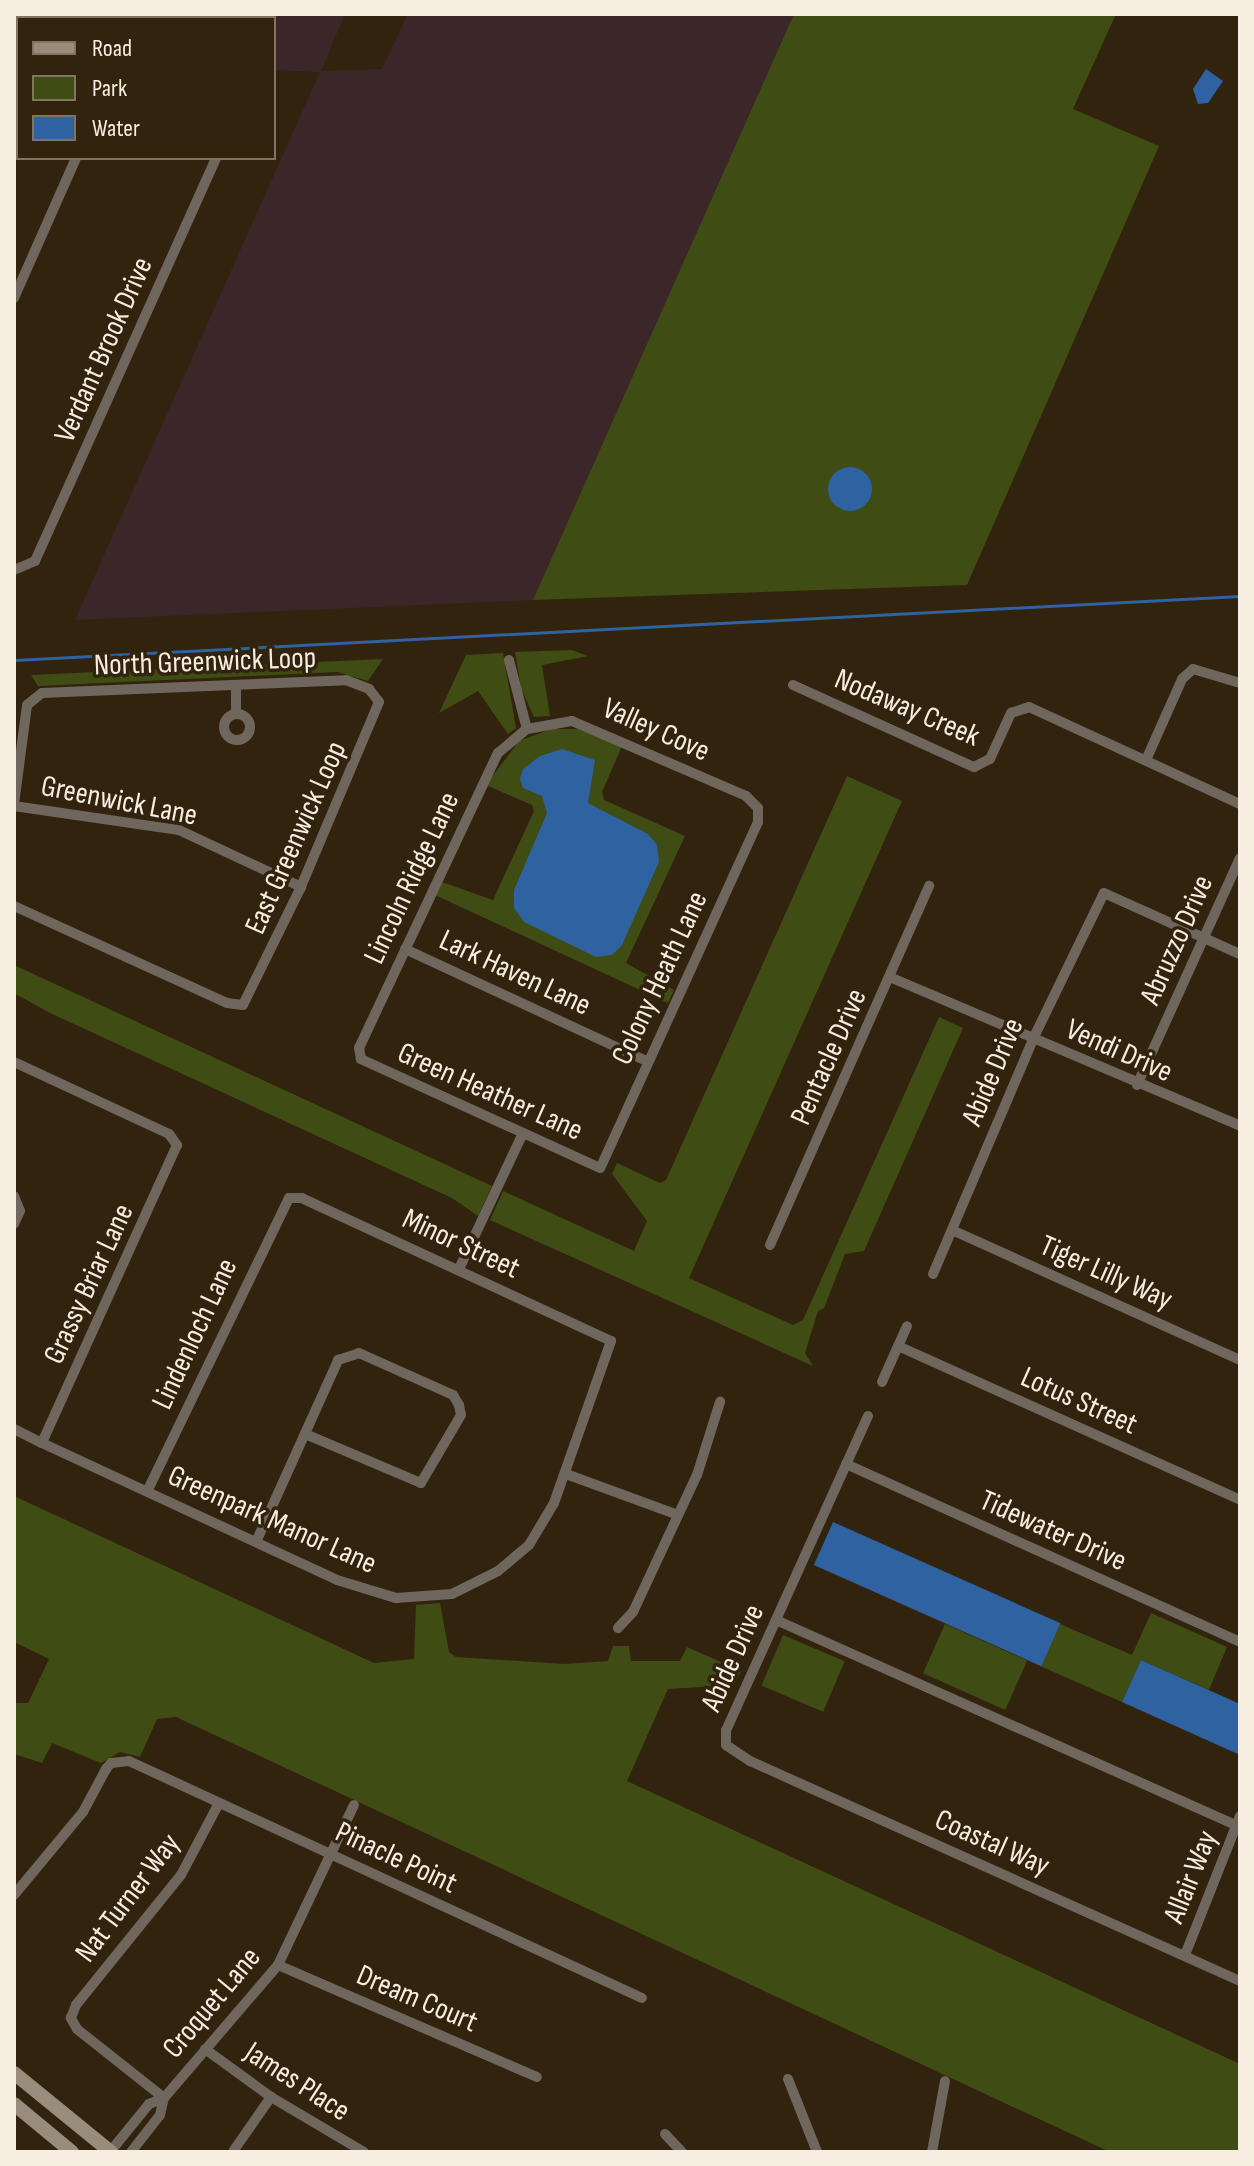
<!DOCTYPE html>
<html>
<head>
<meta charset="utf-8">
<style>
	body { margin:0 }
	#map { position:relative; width:1254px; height:2166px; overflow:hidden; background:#32230e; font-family:"Sofia Sans Condensed",sans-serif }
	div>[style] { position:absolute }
	.commercial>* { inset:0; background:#3b272a }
	.built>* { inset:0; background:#3c280c }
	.green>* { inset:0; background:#3f4c13; transform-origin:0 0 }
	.water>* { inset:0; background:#2f62a0; transform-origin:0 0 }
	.round { border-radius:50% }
	.stream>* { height:3px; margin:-1.5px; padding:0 1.5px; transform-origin:1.5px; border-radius:1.5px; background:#2f62a0 }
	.minor>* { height:10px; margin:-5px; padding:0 5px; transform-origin:5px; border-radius:5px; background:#6f675d }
	.minor>.ring { margin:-5px; padding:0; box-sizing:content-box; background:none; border:10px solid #6f675d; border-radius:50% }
	.secondary>* { height:14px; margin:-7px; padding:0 7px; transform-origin:7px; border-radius:7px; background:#988c7c }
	span { translate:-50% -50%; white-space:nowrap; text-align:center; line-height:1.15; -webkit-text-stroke:7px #32230e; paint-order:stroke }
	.street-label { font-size:30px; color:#f7ede0 }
	.frame { position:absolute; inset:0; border:16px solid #f7ede0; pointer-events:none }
	.legend { position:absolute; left:16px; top:16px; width:260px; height:144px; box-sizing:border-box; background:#32230e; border:2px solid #817462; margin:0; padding:10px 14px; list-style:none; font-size:24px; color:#f7ede0 }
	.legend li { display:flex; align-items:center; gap:16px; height:40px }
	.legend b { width:40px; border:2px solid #817462 }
</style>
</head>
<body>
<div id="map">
	<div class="commercial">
		<div style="clip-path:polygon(150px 14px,345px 14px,321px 71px,382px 69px,408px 14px,794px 14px,533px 600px,75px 620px,320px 72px,274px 70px,274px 18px,148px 18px)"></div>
	</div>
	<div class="built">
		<div style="clip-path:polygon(14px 14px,117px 14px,18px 18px,18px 65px)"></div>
	</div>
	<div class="green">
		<div style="clip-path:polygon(794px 14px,1116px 14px,1073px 109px,1159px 146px,967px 585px,533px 600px)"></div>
		<div style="clip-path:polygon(571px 650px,588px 656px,542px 665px,550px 716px,534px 717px,521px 688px,515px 652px)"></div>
		<div style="clip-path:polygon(503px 653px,516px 728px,508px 734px,478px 691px,439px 713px,466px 655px)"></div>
		<div style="clip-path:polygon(383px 659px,368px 681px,337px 672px,38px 686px,31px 675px)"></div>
		<div style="clip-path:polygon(551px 729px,578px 729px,622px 746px,602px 792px,604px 800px,685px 836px,626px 963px,674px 990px,668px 1003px,435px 895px,442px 882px,493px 900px,534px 811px,532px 805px,486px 785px,519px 741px)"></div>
		<div style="clip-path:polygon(847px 776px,902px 801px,689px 1278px,793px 1325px,803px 1320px,939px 1017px,963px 1028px,864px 1251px,845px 1254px,824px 1308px,818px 1311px,805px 1353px,813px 1366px,490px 1220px,503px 1191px,634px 1251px,647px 1221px,612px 1174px,617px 1163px,660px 1183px,666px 1180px)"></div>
		<div style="clip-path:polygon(14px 965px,492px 1186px,478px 1216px,452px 1198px,50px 1013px,14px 993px)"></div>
		<div style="clip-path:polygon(14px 1496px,374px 1663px,414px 1659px,416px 1605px,440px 1603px,449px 1652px,456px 1657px,564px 1664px,608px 1661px,613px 1646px,629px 1646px,631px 1661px,680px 1661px,687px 1647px,741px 1671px,734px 1685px,668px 1689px,627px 1781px,1240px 2064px,1240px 2152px,1110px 2152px,176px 1717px,157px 1719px,140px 1757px,120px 1752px,101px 1763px,52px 1743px,42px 1763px,14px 1754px,14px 1703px,28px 1703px,49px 1659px,14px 1642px)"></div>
		<div style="clip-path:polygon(1151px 1613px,1227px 1647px,1209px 1690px,1141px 1660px,1122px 1702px,1040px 1666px,1060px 1624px,1132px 1655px)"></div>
		<div style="left:945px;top:1624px;width:90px;height:54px;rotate:24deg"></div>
		<div style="left:783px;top:1635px;width:67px;height:55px;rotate:23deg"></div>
	</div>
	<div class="water">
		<div style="clip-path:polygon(1206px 69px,1223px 81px,1208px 103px,1198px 104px,1193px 89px)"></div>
		<div class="round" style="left:828px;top:467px;width:44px;height:44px"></div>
		<div style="clip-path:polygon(562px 749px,595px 760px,588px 803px,648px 834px,657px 845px,659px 862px,622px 945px,612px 955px,596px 957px,524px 922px,514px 908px,514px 890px,547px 813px,542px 796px,523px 788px,520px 779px,523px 769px,540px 756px)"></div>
		<div style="left:833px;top:1522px;width:249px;height:47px;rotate:24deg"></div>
		<div style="clip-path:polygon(1141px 1660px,1240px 1704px,1240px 1755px,1122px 1702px)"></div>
	</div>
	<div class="stream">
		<div style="left:14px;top:660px;width:1228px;rotate:-2.99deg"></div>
	</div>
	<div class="minor">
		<div style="left:136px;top:18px;width:4px;rotate:-76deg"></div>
		<div style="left:14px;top:134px;width:4px;rotate:27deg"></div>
		<div style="left:14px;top:298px;width:153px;rotate:-66.1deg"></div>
		<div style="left:14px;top:570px;width:23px;rotate:-23deg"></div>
		<div style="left:35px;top:561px;width:442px;rotate:-65.8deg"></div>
		<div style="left:509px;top:660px;width:71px;rotate:75.4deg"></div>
		<div style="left:793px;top:685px;width:199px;rotate:24.4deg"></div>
		<div style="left:974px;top:767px;width:18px;rotate:-27deg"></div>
		<div style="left:990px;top:759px;width:51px;rotate:-65.5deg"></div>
		<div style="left:1011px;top:713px;width:19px;rotate:-18deg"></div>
		<div style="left:1029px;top:707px;width:232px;rotate:24.7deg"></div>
		<div style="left:236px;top:687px;width:27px;rotate:90deg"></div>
		<div class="ring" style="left:224px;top:714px;width:16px;height:16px"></div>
		<div style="left:572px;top:721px;width:189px;rotate:23.3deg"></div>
		<div style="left:746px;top:796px;width:17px;rotate:45deg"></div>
		<div style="left:758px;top:808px;width:14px;rotate:90deg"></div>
		<div style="left:758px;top:822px;width:380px;rotate:114.5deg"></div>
		<div style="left:600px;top:1168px;width:263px;rotate:-155.5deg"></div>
		<div style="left:361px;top:1059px;width:11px;rotate:-100deg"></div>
		<div style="left:359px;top:1048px;width:326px;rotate:-64.8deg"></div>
		<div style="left:498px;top:753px;width:38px;rotate:-40deg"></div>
		<div style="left:527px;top:729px;width:46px;rotate:-10.1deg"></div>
		<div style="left:1146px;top:760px;width:89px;rotate:-66deg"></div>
		<div style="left:1182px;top:679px;width:15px;rotate:-42deg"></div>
		<div style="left:1193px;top:669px;width:49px;rotate:16.6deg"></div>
		<div style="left:14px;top:804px;width:100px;rotate:-82.5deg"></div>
		<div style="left:27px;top:705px;width:19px;rotate:-39deg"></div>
		<div style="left:42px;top:693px;width:304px;rotate:-2.4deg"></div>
		<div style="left:346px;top:680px;width:25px;rotate:21deg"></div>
		<div style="left:369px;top:689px;width:16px;rotate:52deg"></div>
		<div style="left:379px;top:702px;width:201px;rotate:112.9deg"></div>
		<div style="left:301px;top:887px;width:131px;rotate:116.2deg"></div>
		<div style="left:243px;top:1005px;width:16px;rotate:-173deg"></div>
		<div style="left:227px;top:1003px;width:234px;rotate:-155.5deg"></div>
		<div style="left:14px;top:806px;width:167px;rotate:8.3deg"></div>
		<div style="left:179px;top:830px;width:135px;rotate:25deg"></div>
		<div style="left:405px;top:949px;width:268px;rotate:24.9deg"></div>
		<div style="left:892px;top:978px;width:378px;rotate:23deg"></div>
		<div style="left:14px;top:1062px;width:171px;rotate:24.9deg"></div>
		<div style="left:169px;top:1134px;width:14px;rotate:54deg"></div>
		<div style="left:177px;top:1145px;width:327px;rotate:114.4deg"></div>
		<div style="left:1137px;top:1085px;width:249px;rotate:-65.6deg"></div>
		<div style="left:14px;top:1196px;width:16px;rotate:68deg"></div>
		<div style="left:20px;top:1211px;width:14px;rotate:115deg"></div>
		<div style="left:952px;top:1230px;width:316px;rotate:24.3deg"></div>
		<div style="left:770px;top:1245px;width:393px;rotate:-66.1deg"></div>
		<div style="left:459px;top:1269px;width:150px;rotate:-64.8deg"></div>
		<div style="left:933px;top:1274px;width:255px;rotate:-66.9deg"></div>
		<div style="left:1033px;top:1039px;width:162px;rotate:-64.1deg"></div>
		<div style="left:1104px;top:893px;width:149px;rotate:24.2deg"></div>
		<div style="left:898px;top:1346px;width:375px;rotate:24.2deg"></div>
		<div style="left:882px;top:1382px;width:61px;rotate:-65.9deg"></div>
		<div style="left:868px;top:1416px;width:345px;rotate:114.3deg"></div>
		<div style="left:726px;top:1730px;width:15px;rotate:90deg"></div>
		<div style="left:726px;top:1745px;width:29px;rotate:34deg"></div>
		<div style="left:750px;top:1761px;width:537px;rotate:24.18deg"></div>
		<div style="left:14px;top:1429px;width:31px;rotate:27deg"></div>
		<div style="left:42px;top:1443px;width:325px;rotate:24.9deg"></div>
		<div style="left:337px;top:1580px;width:62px;rotate:17deg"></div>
		<div style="left:396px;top:1598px;width:56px;rotate:-4.1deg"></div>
		<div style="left:452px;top:1594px;width:51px;rotate:-26.6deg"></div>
		<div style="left:498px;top:1571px;width:40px;rotate:-40deg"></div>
		<div style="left:529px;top:1545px;width:49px;rotate:-59.2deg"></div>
		<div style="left:554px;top:1503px;width:172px;rotate:-70.6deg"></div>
		<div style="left:611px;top:1341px;width:340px;rotate:-155.2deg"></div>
		<div style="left:302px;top:1198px;width:13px;rotate:180deg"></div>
		<div style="left:289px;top:1198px;width:326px;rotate:115.8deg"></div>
		<div style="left:846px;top:1464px;width:432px;rotate:24.3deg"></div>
		<div style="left:566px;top:1474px;width:119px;rotate:20.1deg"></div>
		<div style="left:256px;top:1542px;width:200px;rotate:-65.7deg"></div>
		<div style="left:338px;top:1360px;width:22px;rotate:-18deg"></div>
		<div style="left:359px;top:1353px;width:103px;rotate:24.1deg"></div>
		<div style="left:453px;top:1395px;width:12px;rotate:59deg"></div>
		<div style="left:459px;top:1405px;width:10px;rotate:79deg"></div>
		<div style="left:461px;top:1415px;width:79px;rotate:120.5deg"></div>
		<div style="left:421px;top:1483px;width:126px;rotate:-157.1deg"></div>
		<div style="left:776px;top:1620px;width:508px;rotate:24.04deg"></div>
		<div style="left:618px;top:1628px;width:22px;rotate:-47deg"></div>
		<div style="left:633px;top:1612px;width:151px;rotate:-65deg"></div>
		<div style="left:697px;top:1475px;width:77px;rotate:-72.5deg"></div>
		<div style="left:14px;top:1895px;width:108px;rotate:-50.3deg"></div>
		<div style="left:83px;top:1812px;width:49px;rotate:-61.9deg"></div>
		<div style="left:106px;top:1769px;width:8px;rotate:-50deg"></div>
		<div style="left:111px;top:1763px;width:18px;rotate:-6deg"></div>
		<div style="left:129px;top:1761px;width:565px;rotate:24.8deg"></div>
		<div style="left:1185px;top:1955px;width:149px;rotate:-68.4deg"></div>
		<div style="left:278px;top:1965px;width:282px;rotate:23.4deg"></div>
		<div style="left:205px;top:2049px;width:82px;rotate:36deg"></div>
		<div style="left:271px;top:2097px;width:108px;rotate:30.6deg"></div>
		<div style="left:788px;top:2079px;width:79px;rotate:68.3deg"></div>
		<div style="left:164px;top:2098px;width:111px;rotate:-141.6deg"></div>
		<div style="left:77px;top:2029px;width:13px;rotate:-119deg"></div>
		<div style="left:71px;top:2018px;width:14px;rotate:-69deg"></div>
		<div style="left:76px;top:2005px;width:167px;rotate:-51.1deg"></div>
		<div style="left:181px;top:1875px;width:81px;rotate:-62.2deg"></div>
		<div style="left:665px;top:2134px;width:25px;rotate:47deg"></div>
		<div style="left:234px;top:2150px;width:65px;rotate:-55.1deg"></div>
		<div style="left:110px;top:2152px;width:62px;rotate:-50.9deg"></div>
		<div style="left:149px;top:2104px;width:16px;rotate:-22deg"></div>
		<div style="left:131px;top:2152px;width:47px;rotate:-51.9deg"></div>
		<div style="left:160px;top:2115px;width:17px;rotate:-77deg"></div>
		<div style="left:164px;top:2098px;width:175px;rotate:-49.4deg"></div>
		<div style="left:278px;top:1965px;width:177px;rotate:-64.6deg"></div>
		<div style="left:932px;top:2152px;width:72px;rotate:-79.6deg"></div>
	</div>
	<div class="secondary">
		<div style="left:14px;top:2073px;width:125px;rotate:39.2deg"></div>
		<div style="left:14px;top:2104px;width:75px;rotate:39.6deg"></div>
	</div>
	<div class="street-label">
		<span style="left:104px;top:350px;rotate:-66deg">Verdant Brook Drive</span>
		<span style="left:205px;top:662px;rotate:-2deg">North Greenwick Loop</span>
		<span style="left:907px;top:708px;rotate:23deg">Nodaway Creek</span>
		<span style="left:656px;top:730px;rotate:24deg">Valley Cove</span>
		<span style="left:119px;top:801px;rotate:11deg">Greenwick Lane</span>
		<span style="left:296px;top:838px;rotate:-66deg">East Greenwick Loop</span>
		<span style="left:412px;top:878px;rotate:-65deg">Lincoln Ridge Lane</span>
		<span style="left:1177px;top:940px;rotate:-66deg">Abruzzo Drive</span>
		<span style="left:515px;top:973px;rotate:25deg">Lark Haven Lane</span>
		<span style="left:660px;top:978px;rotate:-65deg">Colony Heath Lane</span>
		<span style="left:1119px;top:1051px;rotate:24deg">Vendi Drive</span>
		<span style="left:829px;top:1057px;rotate:-66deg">Pentacle Drive</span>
		<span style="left:993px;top:1072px;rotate:-67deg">Abide Drive</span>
		<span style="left:490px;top:1092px;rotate:24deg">Green Heather Lane</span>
		<span style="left:461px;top:1244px;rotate:25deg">Minor Street</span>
		<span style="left:1106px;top:1273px;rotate:24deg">Tiger Lilly Way</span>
		<span style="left:89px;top:1284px;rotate:-65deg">Grassy Briar Lane</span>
		<span style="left:195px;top:1334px;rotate:-65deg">Lindenloch Lane</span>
		<span style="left:1079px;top:1401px;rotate:24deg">Lotus Street</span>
		<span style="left:272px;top:1520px;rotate:24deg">Greenpark Manor Lane</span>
		<span style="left:1053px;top:1531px;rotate:24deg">Tidewater Drive</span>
		<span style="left:733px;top:1658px;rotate:-66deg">Abide Drive</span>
		<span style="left:992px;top:1843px;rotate:24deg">Coastal Way</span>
		<span style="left:396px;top:1858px;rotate:25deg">Pinacle Point</span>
		<span style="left:1191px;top:1877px;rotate:-68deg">Allair Way</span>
		<span style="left:128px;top:1898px;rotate:-53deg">Nat Turner Way</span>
		<span style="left:417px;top:1999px;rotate:23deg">Dream Court</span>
		<span style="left:212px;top:2003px;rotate:-50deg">Croquet Lane</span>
		<span style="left:297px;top:2082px;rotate:33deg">James Place</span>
	</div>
	<div class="frame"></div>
	<ul class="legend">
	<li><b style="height:10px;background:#988c7c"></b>Road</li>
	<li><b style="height:22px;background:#3f4c13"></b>Park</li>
	<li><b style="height:22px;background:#2f62a0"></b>Water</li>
	</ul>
</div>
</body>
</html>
